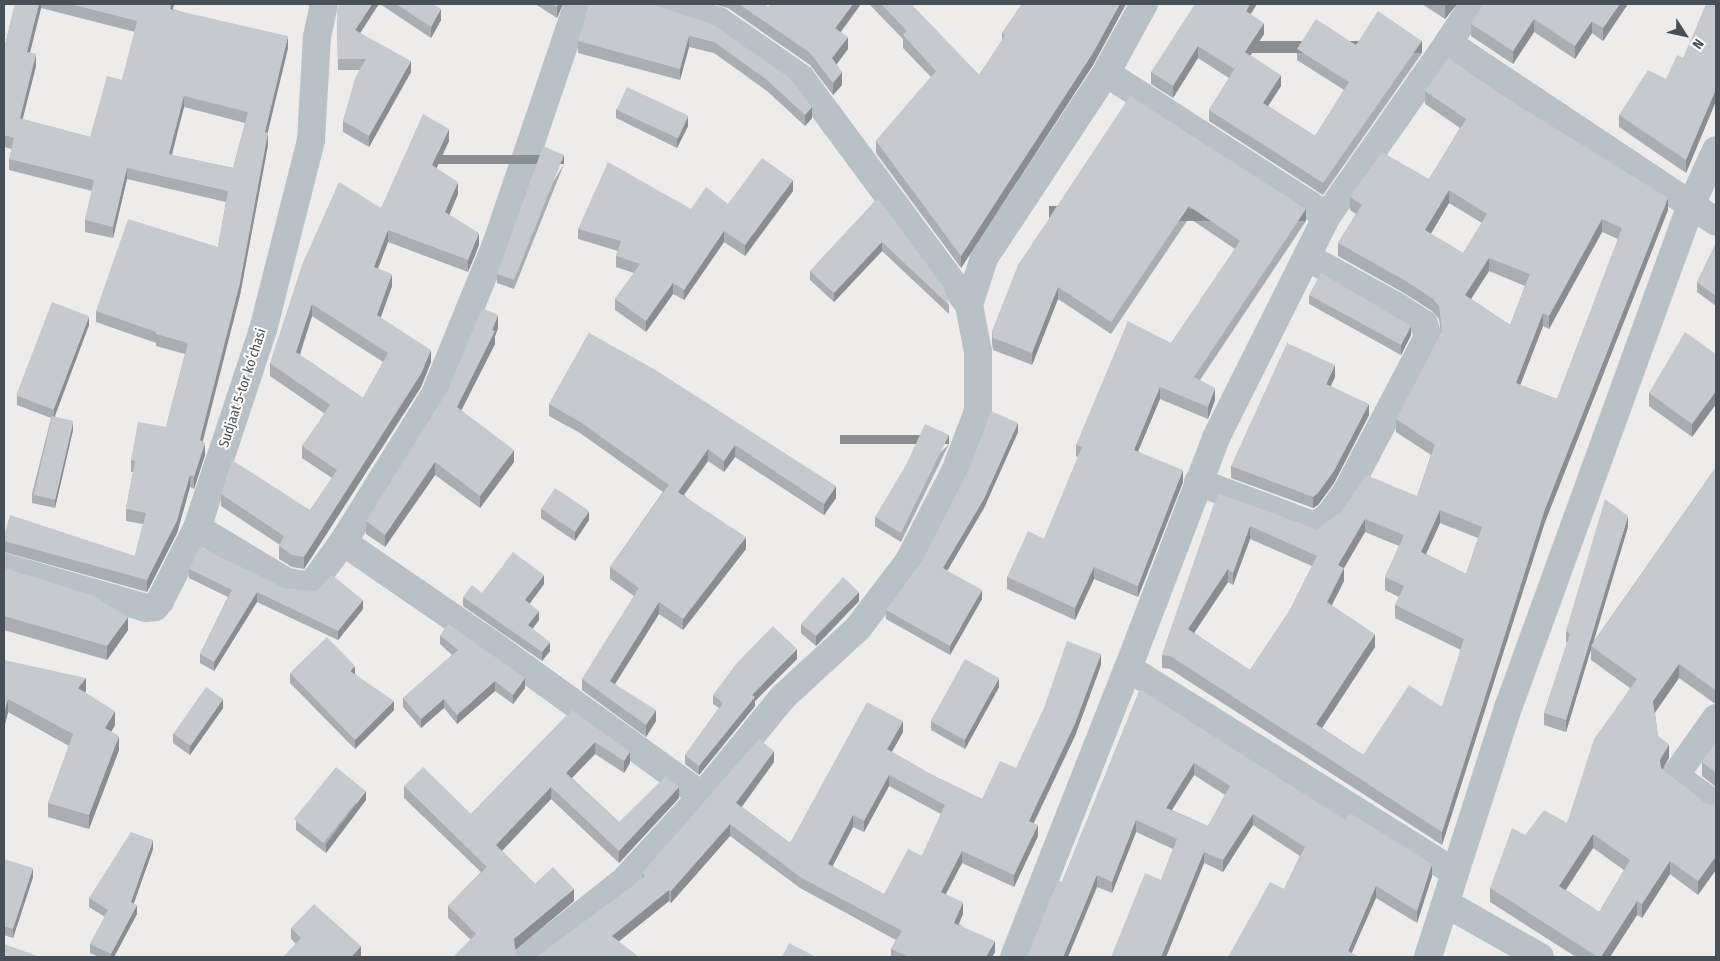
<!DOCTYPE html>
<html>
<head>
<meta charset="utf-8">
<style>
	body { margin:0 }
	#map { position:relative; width:1720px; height:961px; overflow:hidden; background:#eeebeb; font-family:"Fira Sans Condensed",sans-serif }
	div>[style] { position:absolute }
	.street>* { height:28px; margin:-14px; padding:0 14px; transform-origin:14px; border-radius:14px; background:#b8c1c6 }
	.wall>* { inset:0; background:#aaadb1 }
	.shaded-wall>* { inset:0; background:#8b8d90; transform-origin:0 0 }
	.building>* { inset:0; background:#c6c9ce; transform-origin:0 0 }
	span { translate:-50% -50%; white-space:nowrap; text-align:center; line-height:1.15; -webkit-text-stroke:4px #fff; paint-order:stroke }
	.street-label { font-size:14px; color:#465056 }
	.frame { position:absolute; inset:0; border:5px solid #465056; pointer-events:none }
	.north { position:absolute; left:1660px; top:10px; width:50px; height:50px; -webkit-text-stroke:4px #fff; paint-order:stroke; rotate:125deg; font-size:14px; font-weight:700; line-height:20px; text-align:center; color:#465056 }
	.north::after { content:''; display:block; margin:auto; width:18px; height:22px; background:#465056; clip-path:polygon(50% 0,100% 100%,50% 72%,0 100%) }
</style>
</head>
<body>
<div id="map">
	<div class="street">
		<div style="left:661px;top:4px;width:60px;rotate:16.3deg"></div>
		<div style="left:719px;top:21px;width:100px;rotate:34.8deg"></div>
		<div style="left:801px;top:78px;width:282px;rotate:53.5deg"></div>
		<div style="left:1448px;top:43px;width:47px;rotate:-56.3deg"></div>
		<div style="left:1106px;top:73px;width:263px;rotate:32.9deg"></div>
		<div style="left:1327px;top:216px;width:211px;rotate:-55deg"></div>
		<div style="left:1448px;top:43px;width:322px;rotate:33.7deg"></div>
		<div style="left:1327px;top:216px;width:248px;rotate:116.6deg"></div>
		<div style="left:1216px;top:438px;width:246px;rotate:110.9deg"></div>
		<div style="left:1128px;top:668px;width:385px;rotate:32deg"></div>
		<div style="left:1198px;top:482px;width:125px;rotate:20.6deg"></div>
		<div style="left:1315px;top:526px;width:17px;rotate:-36deg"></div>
		<div style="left:1329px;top:516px;width:31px;rotate:-54deg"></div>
		<div style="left:1347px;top:491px;width:174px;rotate:-62.3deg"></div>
		<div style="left:1428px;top:337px;width:14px;rotate:-107deg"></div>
		<div style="left:1424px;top:324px;width:33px;rotate:-147deg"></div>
		<div style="left:1396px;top:306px;width:102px;rotate:-151.2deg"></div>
		<div style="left:197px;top:528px;width:105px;rotate:31deg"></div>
		<div style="left:287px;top:582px;width:24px;rotate:9deg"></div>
		<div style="left:311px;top:586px;width:54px;rotate:-54deg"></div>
		<div style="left:343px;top:542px;width:174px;rotate:-58.1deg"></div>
		<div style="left:435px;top:394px;width:164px;rotate:-67.8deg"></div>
		<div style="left:497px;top:242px;width:251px;rotate:-71.2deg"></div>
		<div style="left:343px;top:542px;width:182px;rotate:34.5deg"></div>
		<div style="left:493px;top:645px;width:258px;rotate:35.8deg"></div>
		<div style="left:4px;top:567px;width:148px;rotate:16.1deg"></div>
		<div style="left:146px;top:608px;width:9px;rotate:-6deg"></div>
		<div style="left:155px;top:607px;width:8px;rotate:-50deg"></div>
		<div style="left:160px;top:601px;width:82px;rotate:-63.1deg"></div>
		<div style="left:197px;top:528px;width:209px;rotate:-71.6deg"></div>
		<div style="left:263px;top:330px;width:196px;rotate:-75.8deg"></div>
		<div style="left:311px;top:140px;width:103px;rotate:-86.7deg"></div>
		<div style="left:317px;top:37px;width:34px;rotate:-78deg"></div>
		<div style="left:1716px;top:718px;width:71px;rotate:125.3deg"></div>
		<div style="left:1675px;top:776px;width:50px;rotate:35.3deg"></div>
		<div style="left:1447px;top:904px;width:107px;rotate:29.7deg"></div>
		<div style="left:528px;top:957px;width:122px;rotate:-38.4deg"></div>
		<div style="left:624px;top:881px;width:115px;rotate:-47.5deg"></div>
		<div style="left:702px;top:796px;width:128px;rotate:-50.7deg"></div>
		<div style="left:783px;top:697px;width:102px;rotate:-42.6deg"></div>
		<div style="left:858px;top:628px;width:84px;rotate:-52.7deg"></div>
		<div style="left:909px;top:561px;width:103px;rotate:-62.9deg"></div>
		<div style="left:956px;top:469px;width:62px;rotate:-69.2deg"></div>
		<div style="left:978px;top:411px;width:59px;rotate:-90deg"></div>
		<div style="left:978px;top:352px;width:48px;rotate:-100.8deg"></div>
		<div style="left:969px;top:305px;width:49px;rotate:-72.3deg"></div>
		<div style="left:984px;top:258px;width:222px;rotate:-56.6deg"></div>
		<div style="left:1106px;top:73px;width:79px;rotate:-61.2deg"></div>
		<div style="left:1014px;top:957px;width:311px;rotate:-68.5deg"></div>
		<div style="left:1428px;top:957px;width:262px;rotate:-72.2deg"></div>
		<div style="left:1508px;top:708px;width:535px;rotate:-70.01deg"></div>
		<div style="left:1691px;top:205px;width:60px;rotate:-65.6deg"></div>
	</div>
	<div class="wall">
		<div style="clip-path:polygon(evenodd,15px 4px,174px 4px,173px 9px,288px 48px,267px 133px,268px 145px,240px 295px,203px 441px,205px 455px,194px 489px,190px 487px,177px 533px,147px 592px,4px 552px,4px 535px,135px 556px,143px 524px,126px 521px,126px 509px,133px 472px,131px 472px,131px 460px,166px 427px,185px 354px,156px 346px,156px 343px,96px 322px,96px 311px,218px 247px,226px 202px,127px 179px,113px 238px,85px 232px,85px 220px,92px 191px,9px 170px,9px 159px,12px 149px,4px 147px,4px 49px,15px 4px,41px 8px,135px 32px,122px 80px,90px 137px,22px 119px,36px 66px,30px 53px,41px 8px,15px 4px,184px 107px,245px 123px,233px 168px,171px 155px,184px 107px)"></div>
		<div style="clip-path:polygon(380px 4px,433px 4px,441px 20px,431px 38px)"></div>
		<div style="clip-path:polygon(535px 4px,563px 4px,557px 18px)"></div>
		<div style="clip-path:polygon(712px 4px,764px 4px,768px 7px,841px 32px,848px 49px,837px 64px,842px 85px,833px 95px,810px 65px,728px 8px)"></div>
		<div style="clip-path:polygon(869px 4px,911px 4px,979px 75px,1002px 41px,1002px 33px,1022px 4px,1126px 4px,1093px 65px,961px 268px,876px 153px,876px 141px,931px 77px,903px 48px,903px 39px)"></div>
		<div style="clip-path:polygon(1422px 4px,1457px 4px,1445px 19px)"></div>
		<div style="clip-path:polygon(1628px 4px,1603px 41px,1592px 33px,1575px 59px,1534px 32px,1513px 64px,1471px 36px,1471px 24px)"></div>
		<div style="clip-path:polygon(1716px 4px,1716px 101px,1686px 173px,1619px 127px,1619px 115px,1666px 79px,1683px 58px)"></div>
		<div style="clip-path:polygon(1251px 14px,1264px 34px,1250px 56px,1281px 86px,1268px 106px,1315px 136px,1344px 90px,1297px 60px,1297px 49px,1356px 45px,1422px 53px,1323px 195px,1209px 121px,1209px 110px,1229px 78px,1198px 58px,1173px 98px,1151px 84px,1151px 72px)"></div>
		<div style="clip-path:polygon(337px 20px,360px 33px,411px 72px,369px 147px,343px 132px,343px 121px,360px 70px,338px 70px)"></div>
		<div style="clip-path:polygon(712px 24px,812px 118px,805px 126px,767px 91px,714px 53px,689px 47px,680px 80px,578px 53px,578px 41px)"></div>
		<div style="clip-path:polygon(evenodd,1425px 91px,1668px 210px,1545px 522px,1442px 845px,1170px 669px,1162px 668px,1162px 655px,1218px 493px,1317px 529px,1417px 496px,1431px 455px,1396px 432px,1396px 419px,1441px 334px,1439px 319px,1432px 311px,1404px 293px,1338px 256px,1338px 243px,1356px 214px,1350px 210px,1350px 197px,1429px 179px,1460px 128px,1425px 104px,1425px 91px,1449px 203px,1482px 223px,1463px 253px,1431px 234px,1449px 203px,1425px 91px,1602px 232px,1618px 239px,1557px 399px,1520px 385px,1543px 326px,1549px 329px,1602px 232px,1425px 91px,1489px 271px,1525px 286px,1510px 325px,1471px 299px,1489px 271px,1425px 91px,1440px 523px,1478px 538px,1466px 574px,1426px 554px,1440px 523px,1425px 91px,1365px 532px,1399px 546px,1385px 577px,1385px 590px,1399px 597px,1395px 605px,1395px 618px,1461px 650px,1442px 707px,1363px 755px,1322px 728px,1375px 647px,1331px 605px,1344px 581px,1344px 568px,1365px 532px,1425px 91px,1250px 539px,1312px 566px,1290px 610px,1250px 670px,1194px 633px,1228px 582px,1233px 585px,1250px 539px)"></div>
		<div style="clip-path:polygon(1130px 96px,1306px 221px,1200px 380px,1215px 400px,1208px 419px,1160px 399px,1138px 451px,1183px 482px,1138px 597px,1094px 579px,1075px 620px,1007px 589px,1007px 577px,1044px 539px,1078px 457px,1076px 456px,1076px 445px,1171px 343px,1235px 249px,1189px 218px,1111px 334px,1058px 299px,1032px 365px,993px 350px,992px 343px,992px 331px)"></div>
		<div style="clip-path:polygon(616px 109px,688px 126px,677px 148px,616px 118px)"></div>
		<div style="clip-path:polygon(evenodd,449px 141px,436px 168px,458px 194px,449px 215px,479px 245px,468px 272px,388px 242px,378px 268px,392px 286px,380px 318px,431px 362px,421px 387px,304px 569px,292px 567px,279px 559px,279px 546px,280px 545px,221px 506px,221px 494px,310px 510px,332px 478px,302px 458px,302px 446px,325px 414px,270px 376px,270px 363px,381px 208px,449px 141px,312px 316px,383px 362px,363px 398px,300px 355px,312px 316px)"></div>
		<div style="clip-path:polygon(564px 164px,514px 289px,497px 283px,497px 274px)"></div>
		<div style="clip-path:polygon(793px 191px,745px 256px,724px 242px,684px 300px,673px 294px,646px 332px,615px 310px,615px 299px,634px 273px,616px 267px,616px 256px,618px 251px,578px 239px,578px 229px,691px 209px,728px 204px)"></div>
		<div style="clip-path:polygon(878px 198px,949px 305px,949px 314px,882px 251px,834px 302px,810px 280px,810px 271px)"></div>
		<div style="clip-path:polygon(1716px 243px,1716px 306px,1697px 292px,1697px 282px)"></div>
		<div style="clip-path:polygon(1309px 295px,1411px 335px,1401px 355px,1309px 304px)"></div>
		<div style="clip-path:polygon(89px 325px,55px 416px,73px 430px,55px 508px,32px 503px,32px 494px,51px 418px,17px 405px,17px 396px)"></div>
		<div style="clip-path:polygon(498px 328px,495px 336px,495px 344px,461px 410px,514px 462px,480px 508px,435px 475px,385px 547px,366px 534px,366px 521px)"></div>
		<div style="clip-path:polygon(589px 333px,836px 498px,824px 515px,735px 457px,724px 472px,708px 461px,684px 495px,746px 549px,683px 630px,659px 614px,615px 684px,656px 721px,646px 737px,582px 690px,582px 679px,634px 596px,610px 579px,610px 567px,663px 492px,580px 433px,549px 416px,549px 404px)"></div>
		<div style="clip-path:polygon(1716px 354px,1716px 404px,1692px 437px,1649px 406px,1649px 393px)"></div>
		<div style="clip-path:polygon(1335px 377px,1331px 386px,1369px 415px,1334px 483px,1318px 505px,1313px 508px,1231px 478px,1231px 466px)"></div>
		<div style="clip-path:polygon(1018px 432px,984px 508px,947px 571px,982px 599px,950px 655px,886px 619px,886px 610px,923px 559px)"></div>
		<div style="clip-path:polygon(949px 444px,901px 542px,875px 526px,875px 517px)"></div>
		<div style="clip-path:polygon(evenodd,1716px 467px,1716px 703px,1714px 703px,1679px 678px,1655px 713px,1658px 736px,1669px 758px,1662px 769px,1707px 804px,1698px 895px,1670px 874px,1642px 918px,1637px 915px,1610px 957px,1576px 957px,1490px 902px,1490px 888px,1525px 835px,1567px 823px,1630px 688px,1591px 660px,1591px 649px,1566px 732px,1544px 725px,1544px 713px,1567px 643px,1566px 642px,1566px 631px,1628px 527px,1592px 644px,1716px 467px,1593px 848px,1624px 870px,1599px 912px,1566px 890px,1593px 848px)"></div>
		<div style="clip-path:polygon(541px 509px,589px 520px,575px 541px,541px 518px)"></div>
		<div style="clip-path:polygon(4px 568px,128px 630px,107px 660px,4px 630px)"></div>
		<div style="clip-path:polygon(189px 569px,284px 588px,363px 609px,338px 640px,257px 602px,214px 671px,200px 663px,200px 654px,228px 597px,189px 578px)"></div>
		<div style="clip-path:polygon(544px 584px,529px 604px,539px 620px,532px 629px,550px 651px,542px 661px,463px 606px,463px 597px)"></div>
		<div style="clip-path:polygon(859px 601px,816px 646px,801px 633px,801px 624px)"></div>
		<div style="clip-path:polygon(440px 635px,525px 688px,513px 704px,495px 691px,457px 724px,444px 708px,421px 728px,403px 707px,403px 698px,452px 655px,440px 644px)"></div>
		<div style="clip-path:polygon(797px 659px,755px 701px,755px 706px,699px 775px,685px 764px,685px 755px,719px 708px,713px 704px,713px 695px)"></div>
		<div style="clip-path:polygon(4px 660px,86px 691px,85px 692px,115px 725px,111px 732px,119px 750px,89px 829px,48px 817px,48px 803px,69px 746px,8px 712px,4px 728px)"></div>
		<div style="clip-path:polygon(evenodd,1101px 665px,1075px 736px,1034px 823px,1038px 836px,1014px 887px,962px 863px,946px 894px,963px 914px,959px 924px,995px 952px,992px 957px,891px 957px,891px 949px,896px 940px,800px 888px,730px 836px,671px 903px,669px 901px,619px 941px,536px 957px,642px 878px,642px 873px,774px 762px,742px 807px,790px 843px,903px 732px,892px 752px,932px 775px,982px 799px,1016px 768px,1101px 665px,889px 786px,941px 814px,922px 856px,884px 894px,832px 866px,853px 827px,864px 832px,889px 786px)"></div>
		<div style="clip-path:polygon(290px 673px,355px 674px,394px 710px,355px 749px,290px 683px)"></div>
		<div style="clip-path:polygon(999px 687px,965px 749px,931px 730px,931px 721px)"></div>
		<div style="clip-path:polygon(evenodd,1140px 689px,1432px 876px,1417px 923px,1376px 898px,1228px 957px,1284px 889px,1300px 856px,1253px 825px,1223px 872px,1204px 863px,1166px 957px,1111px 957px,1161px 880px,1173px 849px,1136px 832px,1112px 893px,1097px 887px,1062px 882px,1140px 689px,1194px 775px,1225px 795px,1208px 826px,1172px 810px,1194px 775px)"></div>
		<div style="clip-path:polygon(223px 708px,190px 755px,173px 743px,173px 734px)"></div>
		<div style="clip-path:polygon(572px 710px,630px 763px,624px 773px,595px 754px,572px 778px,619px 822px,679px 798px,619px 863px,551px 799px,502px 851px,535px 884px,574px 901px,515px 950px,471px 940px,448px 918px,448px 906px,481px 872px,404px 798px,404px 786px,471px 814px)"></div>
		<div style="clip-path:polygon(1716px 741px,1716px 787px,1702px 776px,1702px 762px)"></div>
		<div style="clip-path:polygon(366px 800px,326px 853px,296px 830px,296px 821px)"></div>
		<div style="clip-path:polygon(153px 849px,134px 903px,137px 914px,114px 957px,99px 957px,90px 953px,90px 944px,105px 917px,89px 907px,89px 898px)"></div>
		<div style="clip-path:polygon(4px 859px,33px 877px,13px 938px,4px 935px)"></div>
		<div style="clip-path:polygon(291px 928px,361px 957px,296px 944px,291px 939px)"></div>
	</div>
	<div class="shaded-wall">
		<div style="clip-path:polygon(39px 4px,41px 4px,41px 8px,27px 64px,27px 52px)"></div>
		<div style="clip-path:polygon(171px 4px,174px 4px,170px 20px,170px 9px)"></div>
		<div style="clip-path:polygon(372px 4px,379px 4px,355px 41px,355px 30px)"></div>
		<div style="clip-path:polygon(558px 4px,563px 4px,557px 18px,557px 7px)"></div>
		<div style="clip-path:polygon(853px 4px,861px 4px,835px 40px,835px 28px)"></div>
		<div style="clip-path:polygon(1120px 4px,1126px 4px,1093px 65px,961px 268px,961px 256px)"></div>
		<div style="clip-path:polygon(1250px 4px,1257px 4px,1246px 22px,1246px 11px)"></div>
		<div style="clip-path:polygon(1447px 4px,1457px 4px,1445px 19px,1445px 6px)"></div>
		<div style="clip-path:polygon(1620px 4px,1628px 4px,1603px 41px,1603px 28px)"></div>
		<div style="clip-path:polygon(441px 9px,441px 20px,431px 38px,431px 27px)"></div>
		<div style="clip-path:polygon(1534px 19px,1534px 32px,1513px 64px,1513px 51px)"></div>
		<div style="clip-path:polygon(1592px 21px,1592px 33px,1575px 59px,1575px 46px)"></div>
		<div style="clip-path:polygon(1264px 23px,1264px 34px,1245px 64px,1245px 52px)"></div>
		<div style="clip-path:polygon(288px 36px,288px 48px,265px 144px,265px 132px)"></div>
		<div style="clip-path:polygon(689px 36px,689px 47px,680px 80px,680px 69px)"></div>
		<div style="clip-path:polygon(848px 37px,848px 49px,832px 70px,832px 58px)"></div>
		<div style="left:1422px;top:41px;width:12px;height:173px;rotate:90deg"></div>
		<div style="clip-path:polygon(1198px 46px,1198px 58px,1173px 98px,1173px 86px)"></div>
		<div style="clip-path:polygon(36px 54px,36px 66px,20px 130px,20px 118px)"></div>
		<div style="clip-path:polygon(411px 61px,411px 72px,369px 147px,369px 136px)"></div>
		<div style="clip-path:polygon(842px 72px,842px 85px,833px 95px,833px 83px)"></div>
		<div style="clip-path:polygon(1281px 75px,1281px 86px,1263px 114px,1263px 103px)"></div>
		<div style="clip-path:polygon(1716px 89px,1716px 101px,1686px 173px,1686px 160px)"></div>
		<div style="clip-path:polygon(184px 96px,184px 107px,169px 166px,169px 154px)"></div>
		<div style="clip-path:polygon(812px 107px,812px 118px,805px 126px,805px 115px)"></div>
		<div style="clip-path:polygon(688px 116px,688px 126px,677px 148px,677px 139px)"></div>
		<div style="clip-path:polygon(449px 129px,449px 141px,432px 178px,432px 165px)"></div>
		<div style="clip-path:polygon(268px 133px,268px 145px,240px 295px,200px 451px,200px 440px)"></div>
		<div style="left:564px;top:155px;width:9px;height:135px;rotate:90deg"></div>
		<div style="clip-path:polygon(127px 168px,127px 179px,113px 238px,113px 227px)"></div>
		<div style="clip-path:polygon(793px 180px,793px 191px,745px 256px,745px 245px)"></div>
		<div style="clip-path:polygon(458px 182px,458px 194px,445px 225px,445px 212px)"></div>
		<div style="clip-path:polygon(1449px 190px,1449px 203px,1425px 243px,1425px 230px)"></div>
		<div style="clip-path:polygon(1668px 198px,1668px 210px,1545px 522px,1442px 845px,1442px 832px,1545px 509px)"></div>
		<div style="left:1189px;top:206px;width:12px;height:140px;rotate:90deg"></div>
		<div style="left:1306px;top:209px;width:12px;height:202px;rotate:90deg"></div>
		<div style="clip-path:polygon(1602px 219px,1602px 232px,1549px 329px,1549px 316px)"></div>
		<div style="clip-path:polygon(388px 230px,388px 242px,374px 279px,374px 267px)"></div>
		<div style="clip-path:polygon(724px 231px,724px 242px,684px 300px,684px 290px)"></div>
		<div style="clip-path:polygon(479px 233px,479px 245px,468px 272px,468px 260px)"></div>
		<div style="clip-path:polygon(882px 242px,882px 251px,834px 302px,834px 293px)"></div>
		<div style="clip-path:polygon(1489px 258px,1489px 271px,1465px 308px,1465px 295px)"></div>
		<div style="clip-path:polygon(392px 274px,392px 286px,377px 328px,377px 315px)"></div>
		<div style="clip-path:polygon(673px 283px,673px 294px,646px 332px,646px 321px)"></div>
		<div style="clip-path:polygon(1058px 287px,1058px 299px,1032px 365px,1032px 353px)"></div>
		<div style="clip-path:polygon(312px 304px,312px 316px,296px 365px,296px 352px)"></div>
		<div style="clip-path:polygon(1543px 313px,1543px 326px,1516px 396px,1516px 383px)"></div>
		<div style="clip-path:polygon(498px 315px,498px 328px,495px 336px,495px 344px,457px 419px,457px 407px,492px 330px)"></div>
		<div style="clip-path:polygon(89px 316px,89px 325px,54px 418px,54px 409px)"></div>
		<div style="clip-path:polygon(1411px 326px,1411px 335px,1401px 355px,1401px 345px)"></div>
		<div style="clip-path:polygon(431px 350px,431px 362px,421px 387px,304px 569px,304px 557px)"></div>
		<div style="clip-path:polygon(1335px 365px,1335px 377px,1326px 395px,1326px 384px)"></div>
		<div style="clip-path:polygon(1160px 387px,1160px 399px,1134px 461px,1134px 450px)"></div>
		<div style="clip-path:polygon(1215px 388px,1215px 400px,1208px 419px,1208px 407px)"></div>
		<div style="clip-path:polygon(1716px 391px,1716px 404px,1692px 437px,1692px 424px)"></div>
		<div style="clip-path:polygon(1369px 404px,1369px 415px,1334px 483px,1318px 505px,1313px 508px,1313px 497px)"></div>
		<div style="clip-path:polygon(73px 421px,73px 430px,55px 508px,55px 498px)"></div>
		<div style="clip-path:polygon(1018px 423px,1018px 432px,984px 508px,943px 578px,943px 568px)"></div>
		<div style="left:949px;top:435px;width:9px;height:109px;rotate:90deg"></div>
		<div style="clip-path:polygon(205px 443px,205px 455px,194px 489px,194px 477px)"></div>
		<div style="clip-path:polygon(735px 445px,735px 457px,724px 472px,724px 461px)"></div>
		<div style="clip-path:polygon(708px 449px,708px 461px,678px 503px,678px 492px)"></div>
		<div style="clip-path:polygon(514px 450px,514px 462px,480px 508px,480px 496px)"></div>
		<div style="clip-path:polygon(435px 462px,435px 475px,385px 547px,385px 535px)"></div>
		<div style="clip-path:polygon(1183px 470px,1183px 482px,1138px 597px,1138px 586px)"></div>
		<div style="clip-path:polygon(190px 475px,190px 487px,177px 533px,147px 592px,147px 580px)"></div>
		<div style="clip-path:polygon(836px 486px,836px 498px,824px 515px,824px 504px)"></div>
		<div style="clip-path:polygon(1440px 510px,1440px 523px,1421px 565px,1421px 552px)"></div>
		<div style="clip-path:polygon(589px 511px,589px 520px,575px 541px,575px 532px)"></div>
		<div style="clip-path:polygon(1628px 516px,1628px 527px,1592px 647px,1591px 646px,1591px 649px,1566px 732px,1566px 720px)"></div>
		<div style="clip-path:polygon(1365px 519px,1365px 532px,1338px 578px,1338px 565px)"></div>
		<div style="clip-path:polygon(1250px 526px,1250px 539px,1233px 585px,1233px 573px)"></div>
		<div style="clip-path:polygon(746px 537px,746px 549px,683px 630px,683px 619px)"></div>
		<div style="clip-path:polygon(1094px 567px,1094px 579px,1075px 620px,1075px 608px)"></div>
		<div style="clip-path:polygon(1344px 568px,1344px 581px,1327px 615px,1327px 602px)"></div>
		<div style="clip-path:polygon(1228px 569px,1228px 582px,1188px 642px,1188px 629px)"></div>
		<div style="clip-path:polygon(544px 575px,544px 584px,525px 610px,525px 600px)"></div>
		<div style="clip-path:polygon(982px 590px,982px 599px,950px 655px,950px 646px)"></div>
		<div style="clip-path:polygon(257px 592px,257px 602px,214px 671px,214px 662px)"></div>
		<div style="clip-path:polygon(859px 592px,859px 601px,816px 646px,816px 636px)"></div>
		<div style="clip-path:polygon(363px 600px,363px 609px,338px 640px,338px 631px)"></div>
		<div style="clip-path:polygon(659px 602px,659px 614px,610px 692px,610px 681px)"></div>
		<div style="clip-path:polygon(539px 611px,539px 620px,528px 635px,528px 625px)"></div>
		<div style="clip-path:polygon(128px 617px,128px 630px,107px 660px,107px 646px)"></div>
		<div style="clip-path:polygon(1375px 634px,1375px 647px,1316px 737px,1316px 724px)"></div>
		<div style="clip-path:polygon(550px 642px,550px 651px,542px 661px,542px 652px)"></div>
		<div style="clip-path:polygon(797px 649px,797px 659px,755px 701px,755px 706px,699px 775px,699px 766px,752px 695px)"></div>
		<div style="clip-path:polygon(1101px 654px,1101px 665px,1075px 736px,1029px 832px,1029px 821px)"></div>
		<div style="clip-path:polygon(1679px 664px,1679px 678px,1653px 715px,1653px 701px)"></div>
		<div style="clip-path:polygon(355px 666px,355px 675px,350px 671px)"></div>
		<div style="clip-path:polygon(86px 678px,86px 691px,78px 702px,78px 688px)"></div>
		<div style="clip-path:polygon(525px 678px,525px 688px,513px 704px,513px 695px)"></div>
		<div style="clip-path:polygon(999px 678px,999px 687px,965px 749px,965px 740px)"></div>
		<div style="clip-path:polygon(495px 681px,495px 691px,457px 724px,457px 715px)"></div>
		<div style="clip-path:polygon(8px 699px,8px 712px,4px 728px,4px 714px)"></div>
		<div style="clip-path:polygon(223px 699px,223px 708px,190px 755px,190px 746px)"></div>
		<div style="clip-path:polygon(444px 699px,444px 708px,421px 728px,421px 719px)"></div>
		<div style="clip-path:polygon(394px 701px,394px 710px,355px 749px,355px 740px)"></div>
		<div style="clip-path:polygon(656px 710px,656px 721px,646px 737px,646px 725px)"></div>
		<div style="clip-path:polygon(115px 711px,115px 725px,105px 742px,105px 728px)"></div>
		<div style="clip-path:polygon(903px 721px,903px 732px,887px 760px,887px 749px)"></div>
		<div style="clip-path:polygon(119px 736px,119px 750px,89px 829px,89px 815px)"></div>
		<div style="clip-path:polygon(595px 742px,595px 754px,566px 784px,566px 773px)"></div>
		<div style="clip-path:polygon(1669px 744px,1669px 758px,1660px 774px,1660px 760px)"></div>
		<div style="clip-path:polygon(774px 751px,774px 762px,736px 814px,736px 803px)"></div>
		<div style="clip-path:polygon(630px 752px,630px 763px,624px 773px,624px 761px)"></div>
		<div style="clip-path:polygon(1194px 763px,1194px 775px,1166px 819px,1166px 808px)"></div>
		<div style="clip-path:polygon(889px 775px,889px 786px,864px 832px,864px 821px)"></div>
		<div style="clip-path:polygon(551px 787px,551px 799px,496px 857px,496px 845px)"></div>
		<div style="clip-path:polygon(679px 787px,679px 798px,619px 863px,619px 851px)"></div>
		<div style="clip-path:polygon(366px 791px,366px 800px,326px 853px,326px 844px)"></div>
		<div style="clip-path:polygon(1253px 814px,1253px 825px,1223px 872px,1223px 860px)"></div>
		<div style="clip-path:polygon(853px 815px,853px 827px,828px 875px,828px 864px)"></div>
		<div style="clip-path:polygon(1136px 820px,1136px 832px,1112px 893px,1112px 882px)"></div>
		<div style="clip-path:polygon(730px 824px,730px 836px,671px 903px,671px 891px)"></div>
		<div style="clip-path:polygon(1038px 825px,1038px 836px,1014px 887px,1014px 875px)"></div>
		<div style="clip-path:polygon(1593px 834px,1593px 848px,1559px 900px,1559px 886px)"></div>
		<div style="clip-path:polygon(153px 840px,153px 849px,131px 911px,131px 902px)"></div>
		<div style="clip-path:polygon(962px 851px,962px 863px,941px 903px,941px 892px)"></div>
		<div style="clip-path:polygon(1204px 852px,1204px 863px,1166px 957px,1161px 957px)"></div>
		<div style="clip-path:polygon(1716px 856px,1716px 870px,1698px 895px,1698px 881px)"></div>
		<div style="clip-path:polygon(1670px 861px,1670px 874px,1642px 918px,1642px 904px)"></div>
		<div style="clip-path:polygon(1432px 864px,1432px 876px,1417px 923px,1417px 911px)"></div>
		<div style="clip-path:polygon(33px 868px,33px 877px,13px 938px,13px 929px)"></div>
		<div style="clip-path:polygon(1097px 875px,1097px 887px,1068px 957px,1063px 957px)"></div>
		<div style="clip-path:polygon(1376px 886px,1376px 898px,1350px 957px,1348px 951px)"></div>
		<div style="clip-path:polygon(574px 889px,574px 901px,514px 951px,514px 939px)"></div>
		<div style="clip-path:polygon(669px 890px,669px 901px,612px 947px,612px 936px)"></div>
		<div style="clip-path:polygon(1637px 901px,1637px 915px,1610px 957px,1601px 957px)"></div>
		<div style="clip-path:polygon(963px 902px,963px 914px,954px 934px,954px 923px)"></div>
		<div style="clip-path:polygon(137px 905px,137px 914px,114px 957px,111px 957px,111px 954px)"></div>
		<div style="clip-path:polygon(995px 941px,995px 952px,992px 957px,986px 957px)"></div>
		<div style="clip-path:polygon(361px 946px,361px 957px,351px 957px)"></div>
	</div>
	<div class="building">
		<div style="clip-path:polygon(evenodd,15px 4px,39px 4px,27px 52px,36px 54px,20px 118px,90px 137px,107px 76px,122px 80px,137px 21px,70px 4px,171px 4px,170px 9px,288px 36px,265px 132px,268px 133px,240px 283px,200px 440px,205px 443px,194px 477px,190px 475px,177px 521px,147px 580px,4px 541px,4px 535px,10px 515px,135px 556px,146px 513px,126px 509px,135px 461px,131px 460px,138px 422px,166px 427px,188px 343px,156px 334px,156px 332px,96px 311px,128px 219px,218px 247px,228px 191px,127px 168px,113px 227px,85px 220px,94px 180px,9px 159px,14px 138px,4px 135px,4px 49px,15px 4px,184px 96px,248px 112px,233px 168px,169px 154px,184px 96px)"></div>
		<div style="clip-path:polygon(340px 4px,372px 4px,355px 30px,411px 61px,369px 136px,343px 121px,355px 78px,366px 59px,338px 59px,337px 9px)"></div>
		<div style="clip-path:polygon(396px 4px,433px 4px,441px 9px,431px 27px)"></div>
		<div style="clip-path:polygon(552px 4px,558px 4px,557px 7px)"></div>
		<div style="clip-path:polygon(589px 4px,650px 4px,712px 24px,790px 78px,812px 107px,805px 115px,767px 80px,714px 42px,689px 36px,680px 69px,578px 41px)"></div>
		<div style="clip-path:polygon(739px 4px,764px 4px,768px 7px,770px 4px,853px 4px,835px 28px,848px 37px,832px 58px,842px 72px,833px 83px,810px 53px)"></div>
		<div style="clip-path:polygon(881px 4px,911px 4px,979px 75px,1005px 35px,1002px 33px,1022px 4px,1120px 4px,1093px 53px,961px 256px,876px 141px,936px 71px,903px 35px,907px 31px)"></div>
		<div style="clip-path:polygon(1195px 4px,1250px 4px,1246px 11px,1264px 23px,1245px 52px,1281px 75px,1263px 103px,1315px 136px,1349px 82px,1297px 49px,1316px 19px,1356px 45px,1378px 11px,1422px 41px,1323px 183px,1209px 110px,1241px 59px,1234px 69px,1198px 46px,1173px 86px,1151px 72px)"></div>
		<div style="clip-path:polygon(1483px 4px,1620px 4px,1603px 28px,1592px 21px,1575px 46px,1534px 19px,1513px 51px,1471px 24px)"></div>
		<div style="clip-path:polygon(1706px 4px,1716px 4px,1716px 89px,1686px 160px,1619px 115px,1648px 70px,1666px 79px,1677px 55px,1683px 58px)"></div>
		<div style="clip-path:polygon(evenodd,1448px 58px,1508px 99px,1668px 198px,1545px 509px,1442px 832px,1170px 656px,1162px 655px,1218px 493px,1317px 529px,1341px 512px,1366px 475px,1417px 496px,1435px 445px,1396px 419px,1442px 331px,1439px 306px,1432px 298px,1404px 280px,1338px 243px,1362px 205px,1350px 197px,1382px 152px,1429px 179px,1466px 119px,1425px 91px,1448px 58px,1449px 190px,1487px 214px,1463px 253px,1425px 230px,1449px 190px,1448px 58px,1602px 219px,1622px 228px,1557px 399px,1516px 383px,1543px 313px,1549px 316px,1602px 219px,1448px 58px,1489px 258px,1530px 274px,1510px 325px,1465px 295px,1489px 258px,1448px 58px,1440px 510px,1482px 527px,1466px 574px,1421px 552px,1440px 510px,1448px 58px,1365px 519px,1404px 535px,1385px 577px,1404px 586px,1395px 605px,1464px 639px,1442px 707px,1409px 685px,1363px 755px,1316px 724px,1375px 634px,1327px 602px,1344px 568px,1338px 565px,1365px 519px,1448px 58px,1250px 526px,1317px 556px,1290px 610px,1250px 670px,1188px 629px,1228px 569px,1233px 573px,1250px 526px)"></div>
		<div style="left:627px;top:87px;width:68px;height:25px;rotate:25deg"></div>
		<div style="clip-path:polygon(1130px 96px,1306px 209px,1194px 377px,1215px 388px,1208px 407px,1160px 387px,1134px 450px,1183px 470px,1138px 586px,1094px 567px,1075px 608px,1007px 577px,1028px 531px,1044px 539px,1082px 447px,1076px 445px,1128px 321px,1171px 343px,1240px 241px,1189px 206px,1111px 322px,1058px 287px,1032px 353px,993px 338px,992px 331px,1018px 265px)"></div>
		<div style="clip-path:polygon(evenodd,423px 114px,449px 129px,432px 165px,458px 182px,445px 212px,479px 233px,468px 260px,388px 230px,374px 267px,392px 274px,377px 315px,431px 350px,421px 374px,304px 557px,292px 555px,279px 546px,284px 536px,221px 494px,232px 460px,310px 510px,337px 470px,302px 446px,330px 405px,270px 363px,302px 265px,339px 182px,381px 208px,423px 114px,312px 304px,388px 353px,363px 398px,296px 352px,312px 304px)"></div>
		<div style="clip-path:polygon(543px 146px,564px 155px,514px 280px,497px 274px)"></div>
		<div style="clip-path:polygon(762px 158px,793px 180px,745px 245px,724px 231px,684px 290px,673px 283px,646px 321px,615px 299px,640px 264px,616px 256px,621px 241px,578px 229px,608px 162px,691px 209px,706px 187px,728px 204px)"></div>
		<div style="clip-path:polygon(878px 198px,944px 288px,949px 305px,882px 242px,834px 293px,810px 271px)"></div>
		<div style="clip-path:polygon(1716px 243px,1716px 296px,1697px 282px)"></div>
		<div style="clip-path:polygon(1321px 273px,1411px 326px,1401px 345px,1309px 295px)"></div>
		<div style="left:52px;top:302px;width:40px;height:100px;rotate:21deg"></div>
		<div style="clip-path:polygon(482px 308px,498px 315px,492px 330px,495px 331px,457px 407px,514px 450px,480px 496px,435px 462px,385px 535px,366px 521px,448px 390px)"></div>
		<div style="clip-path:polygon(1685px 332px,1716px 354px,1716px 391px,1692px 424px,1649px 393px)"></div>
		<div style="clip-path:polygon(589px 333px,654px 369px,836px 486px,824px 504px,735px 445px,724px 461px,708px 449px,678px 492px,746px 537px,683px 619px,659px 602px,610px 681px,656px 710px,646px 725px,582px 679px,639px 588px,610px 567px,669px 485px,580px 422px,549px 404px)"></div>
		<div style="clip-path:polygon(1287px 343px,1335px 365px,1326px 384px,1369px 404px,1334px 471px,1318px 493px,1313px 497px,1231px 466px)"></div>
		<div style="clip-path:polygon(991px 411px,1018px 423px,984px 499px,943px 568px,982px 590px,950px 646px,886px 610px,923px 559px,970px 467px)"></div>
		<div style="left:52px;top:416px;width:22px;height:81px;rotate:13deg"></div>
		<div style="clip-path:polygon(925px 424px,949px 435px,901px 533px,875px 517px,906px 465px)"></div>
		<div style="clip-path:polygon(evenodd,1716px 467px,1716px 690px,1714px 689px,1679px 664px,1653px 701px,1658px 736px,1669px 744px,1660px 760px,1661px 768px,1707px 804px,1716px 805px,1716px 856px,1698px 881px,1670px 861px,1642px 904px,1637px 901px,1601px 957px,1598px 957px,1490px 888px,1512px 828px,1525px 835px,1544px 810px,1567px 823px,1594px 739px,1637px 679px,1591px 646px,1716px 467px,1593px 834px,1630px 860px,1599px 912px,1559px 886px,1593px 834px)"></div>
		<div style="left:555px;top:488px;width:41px;height:25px;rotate:34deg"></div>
		<div style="clip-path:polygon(1605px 499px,1628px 516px,1566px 720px,1544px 713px,1570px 634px,1566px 631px)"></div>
		<div style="clip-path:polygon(200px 547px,284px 588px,316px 591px,332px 575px,363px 600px,338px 631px,257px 592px,214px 662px,200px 654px,232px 590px,189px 569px)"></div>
		<div style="clip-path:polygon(513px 552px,544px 575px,525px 600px,539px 611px,528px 625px,550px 642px,542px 652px,463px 597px,472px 585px,482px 593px)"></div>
		<div style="clip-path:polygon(4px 568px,92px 595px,128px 617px,107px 646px,4px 616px)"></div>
		<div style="clip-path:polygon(843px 577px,859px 592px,816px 636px,801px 624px)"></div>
		<div style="clip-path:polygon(448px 624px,525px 678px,513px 695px,495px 681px,457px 715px,444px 699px,421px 719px,403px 698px,458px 650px,440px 635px)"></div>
		<div style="clip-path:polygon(773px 626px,797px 649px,752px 695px,755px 697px,699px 766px,685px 755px,723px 703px,713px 695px,736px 664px)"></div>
		<div style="clip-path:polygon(327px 637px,355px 666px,350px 671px,394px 701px,355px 740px,290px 673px)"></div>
		<div style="clip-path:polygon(evenodd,1067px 641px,1101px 654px,1075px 724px,1029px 821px,1038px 825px,1014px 875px,962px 851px,941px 892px,963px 902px,954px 923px,995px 941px,986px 957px,909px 957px,891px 949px,902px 931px,800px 877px,730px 824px,671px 891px,669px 890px,612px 936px,639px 957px,536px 957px,645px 876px,642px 873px,759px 739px,774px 751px,736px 803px,790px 843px,867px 702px,903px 721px,887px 749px,932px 775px,982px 799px,1000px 761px,1016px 768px,1044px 708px,1067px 641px,889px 775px,945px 805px,922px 856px,908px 849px,884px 894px,828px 864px,853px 815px,864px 821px,889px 775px)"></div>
		<div style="left:965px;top:659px;width:39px;height:71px;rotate:29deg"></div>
		<div style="clip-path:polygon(4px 660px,86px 678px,78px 688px,115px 711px,105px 728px,119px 736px,89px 815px,48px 803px,73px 734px,8px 699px,4px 714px)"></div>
		<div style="left:206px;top:687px;width:21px;height:57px;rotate:35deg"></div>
		<div style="clip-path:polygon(evenodd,1140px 689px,1345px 820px,1350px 813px,1432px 864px,1417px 911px,1376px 886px,1348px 951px,1360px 957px,1228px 957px,1270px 882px,1284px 889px,1305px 847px,1253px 814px,1223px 860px,1204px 852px,1161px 957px,1111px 957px,1145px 873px,1161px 880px,1177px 839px,1136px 820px,1112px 882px,1097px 875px,1063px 957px,1027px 957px,1058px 880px,1062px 882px,1140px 689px,1194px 763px,1230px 786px,1208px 826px,1166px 808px,1194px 763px)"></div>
		<div style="clip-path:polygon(572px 710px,630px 752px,624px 761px,595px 742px,566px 773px,619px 822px,665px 777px,679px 787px,619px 851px,551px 787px,496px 845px,535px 884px,553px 867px,574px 889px,514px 939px,516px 956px,521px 957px,453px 957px,476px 934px,448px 906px,487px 867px,404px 786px,423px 767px,471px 814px)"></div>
		<div style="clip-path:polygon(1716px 741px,1716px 773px,1702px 762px)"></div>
		<div style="left:336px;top:767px;width:38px;height:67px;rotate:39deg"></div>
		<div style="clip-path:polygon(131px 832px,153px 840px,131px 902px,137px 905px,111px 954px,90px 944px,108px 910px,89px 898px)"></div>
		<div style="clip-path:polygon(4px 859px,33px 868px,13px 929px,4px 926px)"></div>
		<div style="clip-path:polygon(314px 904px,361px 946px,351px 957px,283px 957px,301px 938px,291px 928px)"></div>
		<div style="clip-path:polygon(789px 943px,816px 957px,782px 957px)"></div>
		<div style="clip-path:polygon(4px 944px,40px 957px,4px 957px)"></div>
	</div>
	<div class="street-label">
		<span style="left:243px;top:388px;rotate:-72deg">Sudjaat 5-tor koʻchasi</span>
	</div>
	<div class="frame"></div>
	<div class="north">N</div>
</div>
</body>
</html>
